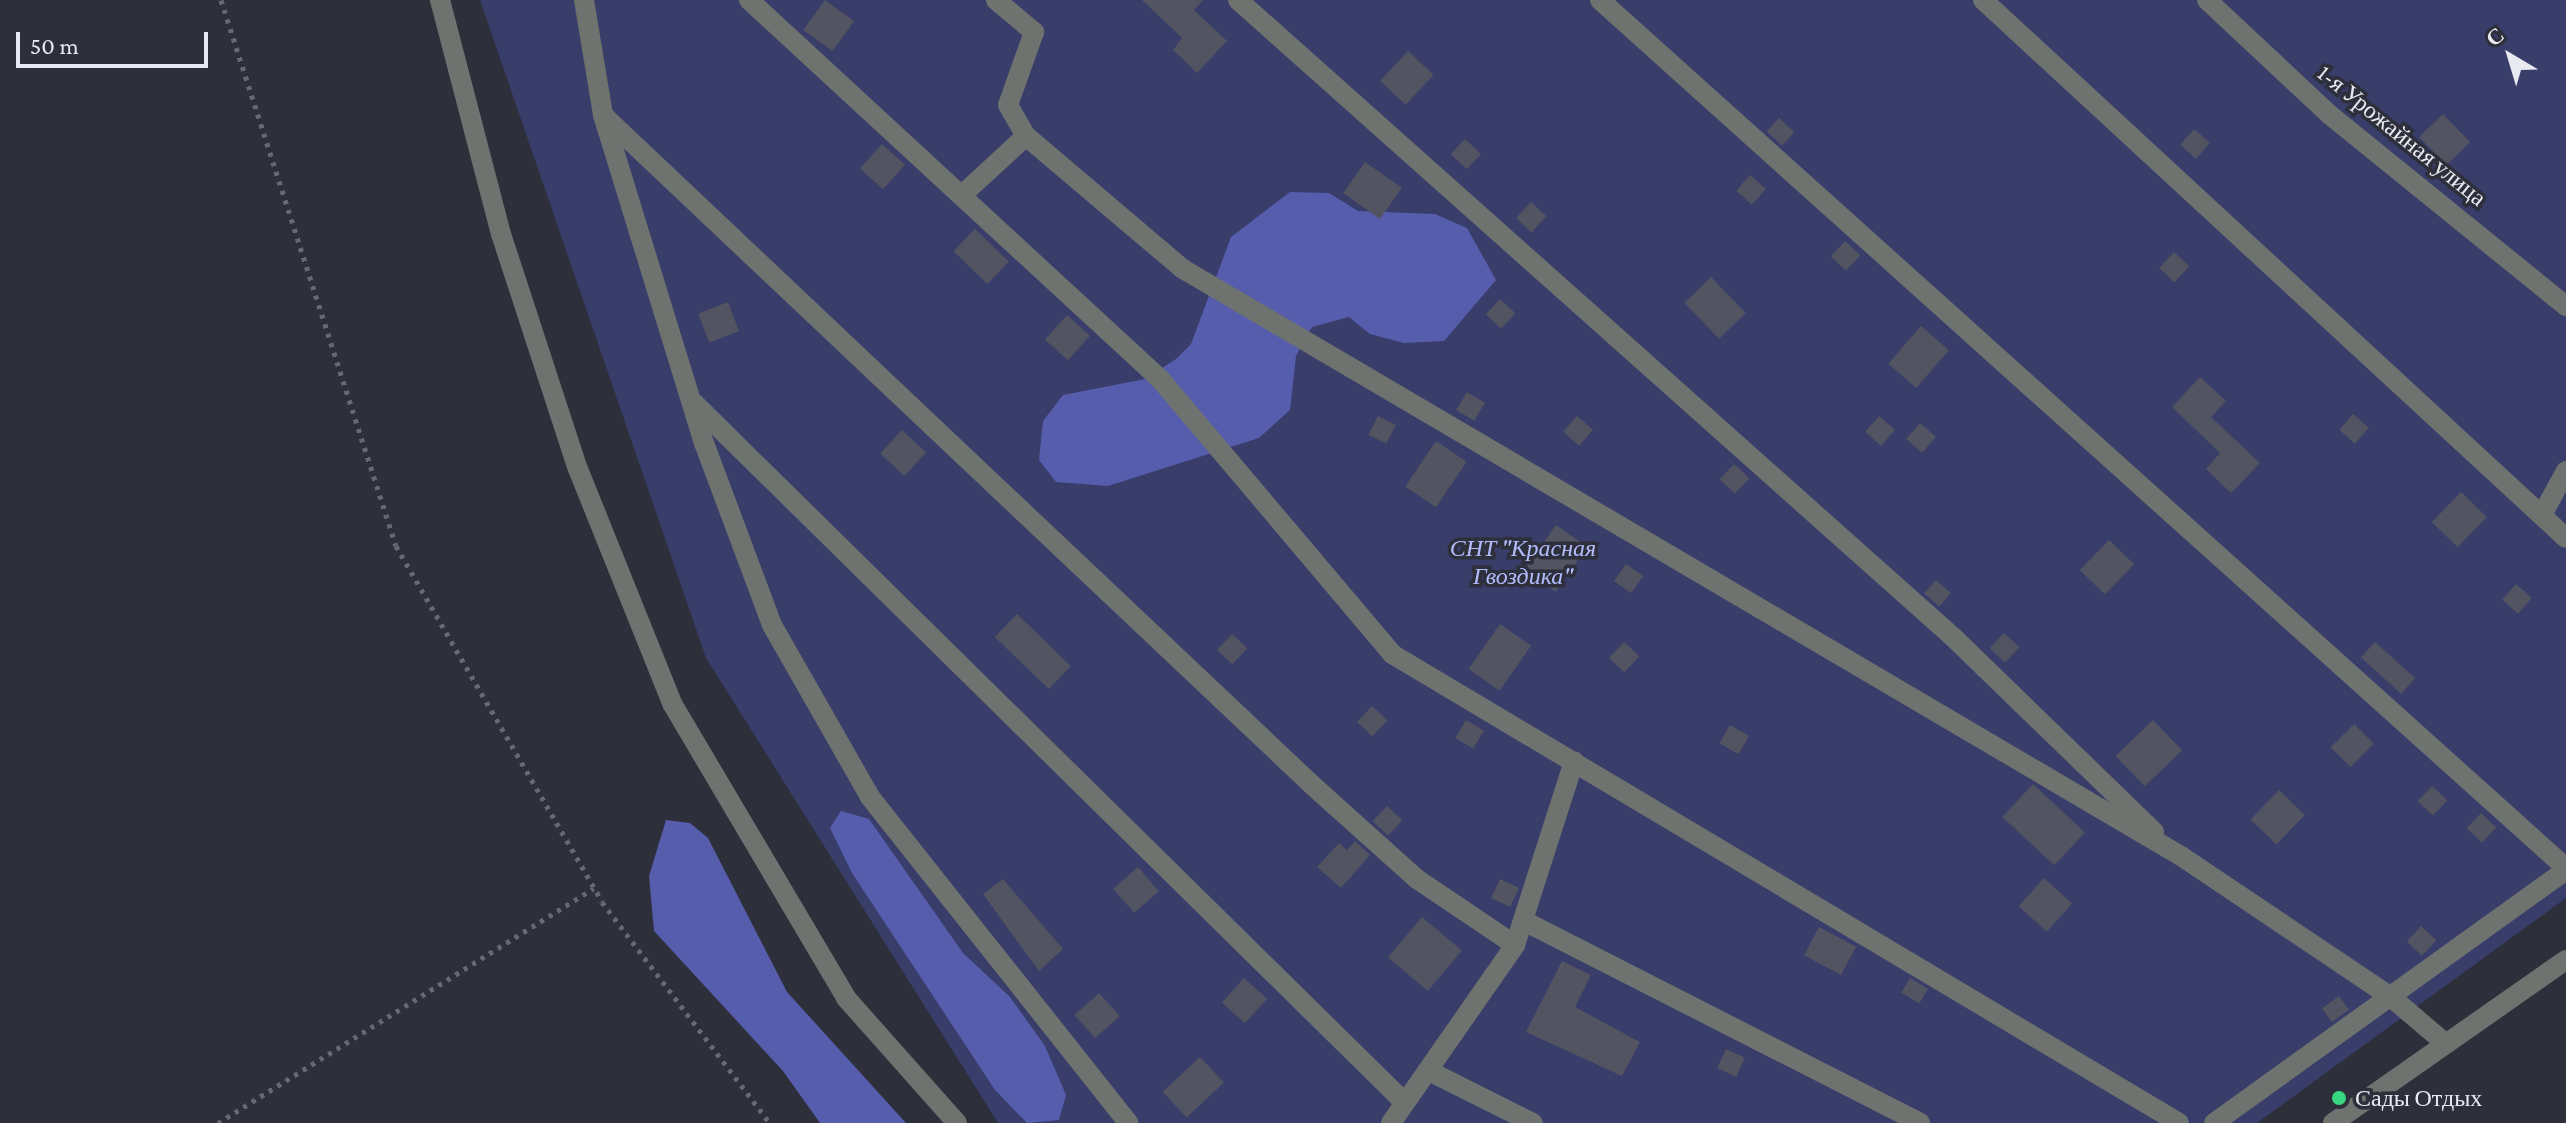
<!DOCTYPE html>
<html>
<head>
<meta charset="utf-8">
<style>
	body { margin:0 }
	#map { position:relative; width:2566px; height:1123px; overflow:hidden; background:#2d2f3a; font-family:"Crimson Pro",serif }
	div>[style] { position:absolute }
	.green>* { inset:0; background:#383d6a }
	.forest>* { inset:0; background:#575dad }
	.building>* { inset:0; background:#525461; transform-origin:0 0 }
	.path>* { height:5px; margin-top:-2.5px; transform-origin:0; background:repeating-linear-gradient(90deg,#676972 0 4px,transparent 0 10px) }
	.minor>* { height:20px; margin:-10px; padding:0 10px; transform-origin:10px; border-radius:10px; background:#6e736f }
	.dots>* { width:22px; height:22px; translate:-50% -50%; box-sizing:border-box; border:4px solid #2d2f3a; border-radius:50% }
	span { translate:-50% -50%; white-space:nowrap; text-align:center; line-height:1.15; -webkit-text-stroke:7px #2d2f3a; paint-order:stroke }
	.street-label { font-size:24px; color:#e9eaf1 }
	.park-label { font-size:24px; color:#b2bbfc; font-style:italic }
	.poi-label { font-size:24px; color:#e9eaf1 }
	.left { translate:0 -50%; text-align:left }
	.north { position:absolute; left:2470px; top:16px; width:80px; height:80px; -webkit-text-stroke:6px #2d2f3a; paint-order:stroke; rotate:322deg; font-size:22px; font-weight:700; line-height:32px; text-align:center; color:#e9eaf1 }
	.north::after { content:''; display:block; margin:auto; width:28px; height:36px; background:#e9eaf1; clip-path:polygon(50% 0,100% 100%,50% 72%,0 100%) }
	.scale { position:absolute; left:16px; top:32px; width:192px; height:36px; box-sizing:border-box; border:4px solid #e9eaf1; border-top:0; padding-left:10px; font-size:24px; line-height:28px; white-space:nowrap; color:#e9eaf1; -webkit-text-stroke:6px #2d2f3a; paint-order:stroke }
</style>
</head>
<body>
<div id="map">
	<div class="green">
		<div style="clip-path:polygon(480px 0,2566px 0,2566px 898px,2257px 1123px,998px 1123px,706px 658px)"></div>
	</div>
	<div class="forest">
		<div style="clip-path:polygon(1290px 192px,1329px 193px,1358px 211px,1435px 214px,1467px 228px,1496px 280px,1444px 341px,1404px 343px,1370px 334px,1349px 317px,1312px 327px,1296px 356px,1290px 410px,1259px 438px,1108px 486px,1056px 482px,1039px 460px,1043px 421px,1063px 395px,1145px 379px,1176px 359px,1191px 344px,1231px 237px)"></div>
		<div style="clip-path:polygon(841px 811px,869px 819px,963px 953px,1010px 997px,1045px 1046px,1066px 1095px,1059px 1120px,1027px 1123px,995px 1090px,852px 873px,830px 828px)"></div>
		<div style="clip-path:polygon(666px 820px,690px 823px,708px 838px,787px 992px,906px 1123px,820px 1123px,783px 1071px,654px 931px,649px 876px)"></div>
	</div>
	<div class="building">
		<div style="left:825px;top:0;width:36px;height:37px;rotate:36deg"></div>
		<div style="clip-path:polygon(1142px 0,1203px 0,1194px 10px,1227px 41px,1197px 73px,1173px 50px,1182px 38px)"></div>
		<div style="left:1408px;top:51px;width:35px;height:41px;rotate:43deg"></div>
		<div style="left:2443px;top:114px;width:39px;height:33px;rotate:46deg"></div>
		<div style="left:1779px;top:118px;width:21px;height:18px;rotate:43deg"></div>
		<div style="left:2194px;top:129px;width:21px;height:21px;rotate:41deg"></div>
		<div style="left:1465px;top:139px;width:22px;height:21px;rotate:43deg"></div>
		<div style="left:882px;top:144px;width:31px;height:33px;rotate:42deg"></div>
		<div style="left:1365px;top:162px;width:45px;height:38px;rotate:35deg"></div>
		<div style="left:1750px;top:175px;width:21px;height:21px;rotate:41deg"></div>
		<div style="left:1531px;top:202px;width:21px;height:22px;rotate:43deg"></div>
		<div style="left:975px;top:229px;width:47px;height:31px;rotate:44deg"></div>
		<div style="left:1845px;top:241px;width:21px;height:21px;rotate:43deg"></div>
		<div style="left:2174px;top:252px;width:21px;height:22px;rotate:43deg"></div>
		<div style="left:1711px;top:277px;width:50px;height:37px;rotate:46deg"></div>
		<div style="left:1500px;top:299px;width:21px;height:21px;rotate:43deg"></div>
		<div style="left:728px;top:302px;width:31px;height:32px;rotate:69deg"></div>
		<div style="left:1067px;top:315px;width:31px;height:33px;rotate:42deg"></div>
		<div style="left:1921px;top:326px;width:37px;height:50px;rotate:41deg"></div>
		<div style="clip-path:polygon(2200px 377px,2226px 401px,2211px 417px,2260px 463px,2231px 493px,2206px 469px,2220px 453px,2172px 407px)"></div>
		<div style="left:1467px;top:392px;width:21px;height:21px;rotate:31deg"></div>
		<div style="left:2353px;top:414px;width:21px;height:21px;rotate:41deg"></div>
		<div style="left:1378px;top:416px;width:20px;height:21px;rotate:27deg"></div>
		<div style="left:1577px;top:416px;width:21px;height:21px;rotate:41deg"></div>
		<div style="left:1879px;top:416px;width:21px;height:21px;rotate:41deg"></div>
		<div style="left:1920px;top:423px;width:21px;height:21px;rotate:41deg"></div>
		<div style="left:902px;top:430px;width:33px;height:32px;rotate:43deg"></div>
		<div style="left:1436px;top:441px;width:37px;height:55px;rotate:34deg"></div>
		<div style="left:1734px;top:464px;width:21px;height:21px;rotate:43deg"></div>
		<div style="left:2461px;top:492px;width:36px;height:42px;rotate:44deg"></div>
		<div style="left:1556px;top:525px;width:38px;height:55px;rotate:35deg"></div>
		<div style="left:2109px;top:540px;width:35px;height:42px;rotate:44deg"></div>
		<div style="left:1626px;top:564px;width:21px;height:21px;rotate:35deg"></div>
		<div style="left:1936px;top:580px;width:20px;height:18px;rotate:41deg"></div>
		<div style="left:2516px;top:584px;width:21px;height:21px;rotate:41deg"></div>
		<div style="left:1017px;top:614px;width:75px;height:32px;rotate:44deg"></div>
		<div style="left:1500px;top:624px;width:38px;height:55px;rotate:35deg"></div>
		<div style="left:2004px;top:633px;width:21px;height:21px;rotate:43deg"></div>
		<div style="left:1232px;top:634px;width:21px;height:22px;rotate:43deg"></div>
		<div style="left:1624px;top:642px;width:21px;height:22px;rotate:43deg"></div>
		<div style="left:2375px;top:642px;width:54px;height:21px;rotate:42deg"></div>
		<div style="left:1372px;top:706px;width:21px;height:22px;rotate:43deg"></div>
		<div style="left:1466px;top:720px;width:21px;height:21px;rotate:31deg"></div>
		<div style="left:2153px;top:720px;width:42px;height:52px;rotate:46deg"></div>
		<div style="left:2354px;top:724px;width:28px;height:33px;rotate:45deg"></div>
		<div style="left:1730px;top:725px;width:22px;height:21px;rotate:30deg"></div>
		<div style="left:2033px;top:784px;width:71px;height:45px;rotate:43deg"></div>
		<div style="left:2432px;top:786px;width:21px;height:21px;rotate:43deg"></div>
		<div style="left:2279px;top:790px;width:36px;height:41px;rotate:44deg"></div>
		<div style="left:1387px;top:806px;width:21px;height:21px;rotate:43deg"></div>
		<div style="left:2481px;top:813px;width:21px;height:21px;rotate:43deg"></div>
		<div style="clip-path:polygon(1355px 841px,1370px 855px,1341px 888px,1317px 867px,1339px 843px,1347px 850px)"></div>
		<div style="left:1138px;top:867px;width:32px;height:33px;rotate:49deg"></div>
		<div style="left:2044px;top:878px;width:38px;height:38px;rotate:42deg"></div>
		<div style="clip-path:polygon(1003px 879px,1063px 949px,1039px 971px,983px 894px)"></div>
		<div style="left:1500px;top:879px;width:21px;height:21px;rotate:25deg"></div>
		<div style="left:1422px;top:917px;width:52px;height:53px;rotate:40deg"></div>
		<div style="left:2421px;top:926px;width:21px;height:21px;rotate:43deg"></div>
		<div style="left:1819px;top:927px;width:42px;height:32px;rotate:28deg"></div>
		<div style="clip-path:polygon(1562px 961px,1591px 975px,1575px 1007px,1640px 1042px,1622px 1076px,1526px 1032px)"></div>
		<div style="left:1244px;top:978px;width:31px;height:33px;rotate:42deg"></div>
		<div style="left:1910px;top:978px;width:21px;height:17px;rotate:31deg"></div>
		<div style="left:1099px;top:993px;width:31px;height:33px;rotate:48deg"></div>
		<div style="left:2339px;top:996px;width:17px;height:21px;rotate:54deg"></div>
		<div style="left:1726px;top:1049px;width:21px;height:21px;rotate:25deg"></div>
		<div style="left:1200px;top:1057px;width:35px;height:51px;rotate:47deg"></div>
	</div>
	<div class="path">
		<div style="left:221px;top:0;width:573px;rotate:72.23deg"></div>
		<div style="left:396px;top:546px;width:411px;rotate:59.9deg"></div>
		<div style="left:602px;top:902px;width:278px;rotate:52.8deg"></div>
		<div style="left:218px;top:1123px;width:443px;rotate:-32deg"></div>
	</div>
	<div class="minor">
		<div style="left:440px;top:0;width:242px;rotate:75.4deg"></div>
		<div style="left:501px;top:234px;width:247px;rotate:71.9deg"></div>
		<div style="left:578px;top:469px;width:254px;rotate:68.1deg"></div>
		<div style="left:673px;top:705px;width:340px;rotate:59.4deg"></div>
		<div style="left:846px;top:998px;width:167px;rotate:48.4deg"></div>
		<div style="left:584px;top:0;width:117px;rotate:80.6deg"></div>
		<div style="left:603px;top:115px;width:343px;rotate:72.9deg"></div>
		<div style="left:704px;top:443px;width:194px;rotate:69.5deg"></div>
		<div style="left:772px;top:625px;width:198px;rotate:60.3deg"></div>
		<div style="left:870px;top:797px;width:416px;rotate:51.6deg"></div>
		<div style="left:749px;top:0;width:559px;rotate:42.68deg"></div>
		<div style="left:1160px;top:379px;width:360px;rotate:49.8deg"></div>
		<div style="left:1392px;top:654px;width:916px;rotate:30.79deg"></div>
		<div style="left:996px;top:0;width:50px;rotate:40.1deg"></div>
		<div style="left:1034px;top:32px;width:77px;rotate:109.6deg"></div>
		<div style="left:1008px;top:105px;width:36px;rotate:60deg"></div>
		<div style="left:1026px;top:136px;width:206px;rotate:40.3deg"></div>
		<div style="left:1183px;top:269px;width:1158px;rotate:30.46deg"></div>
		<div style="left:2181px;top:856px;width:254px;rotate:33.9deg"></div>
		<div style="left:2392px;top:998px;width:70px;rotate:40.3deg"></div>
		<div style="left:1238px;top:0;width:958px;rotate:41.7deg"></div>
		<div style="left:1953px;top:637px;width:280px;rotate:44.1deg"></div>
		<div style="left:1600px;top:0;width:1299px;rotate:41.94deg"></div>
		<div style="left:1983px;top:0;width:793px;rotate:42.7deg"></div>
		<div style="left:2207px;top:0;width:168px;rotate:43.1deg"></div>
		<div style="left:2330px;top:115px;width:304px;rotate:39deg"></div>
		<div style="left:605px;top:117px;width:971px;rotate:43.37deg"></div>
		<div style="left:1311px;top:784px;width:142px;rotate:41.9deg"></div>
		<div style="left:1417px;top:879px;width:118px;rotate:34deg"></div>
		<div style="left:962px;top:195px;width:87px;rotate:-42.7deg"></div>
		<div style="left:694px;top:403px;width:992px;rotate:44.55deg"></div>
		<div style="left:2542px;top:515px;width:50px;rotate:-61.4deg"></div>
		<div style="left:1526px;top:922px;width:442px;rotate:27deg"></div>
		<div style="left:1429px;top:1071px;width:116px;rotate:26.6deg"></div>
		<div style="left:1391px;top:1123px;width:217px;rotate:-55.1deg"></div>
		<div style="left:1515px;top:945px;width:193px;rotate:-72.2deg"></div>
		<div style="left:2214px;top:1123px;width:433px;rotate:-35.7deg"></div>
		<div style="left:2333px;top:1123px;width:284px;rotate:-35deg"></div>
	</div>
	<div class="dots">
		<div style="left:2339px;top:1098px;background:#38d880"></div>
	</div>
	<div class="street-label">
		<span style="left:2402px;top:135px;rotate:39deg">1-я Урожайная улица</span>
	</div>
	<div class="park-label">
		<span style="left:1523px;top:562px">СНТ "Красная<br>Гвоздика"</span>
	</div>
	<div class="poi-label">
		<span class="left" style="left:2355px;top:1098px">Сады Отдых</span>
	</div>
	<div class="north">С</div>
	<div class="scale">50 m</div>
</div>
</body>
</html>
